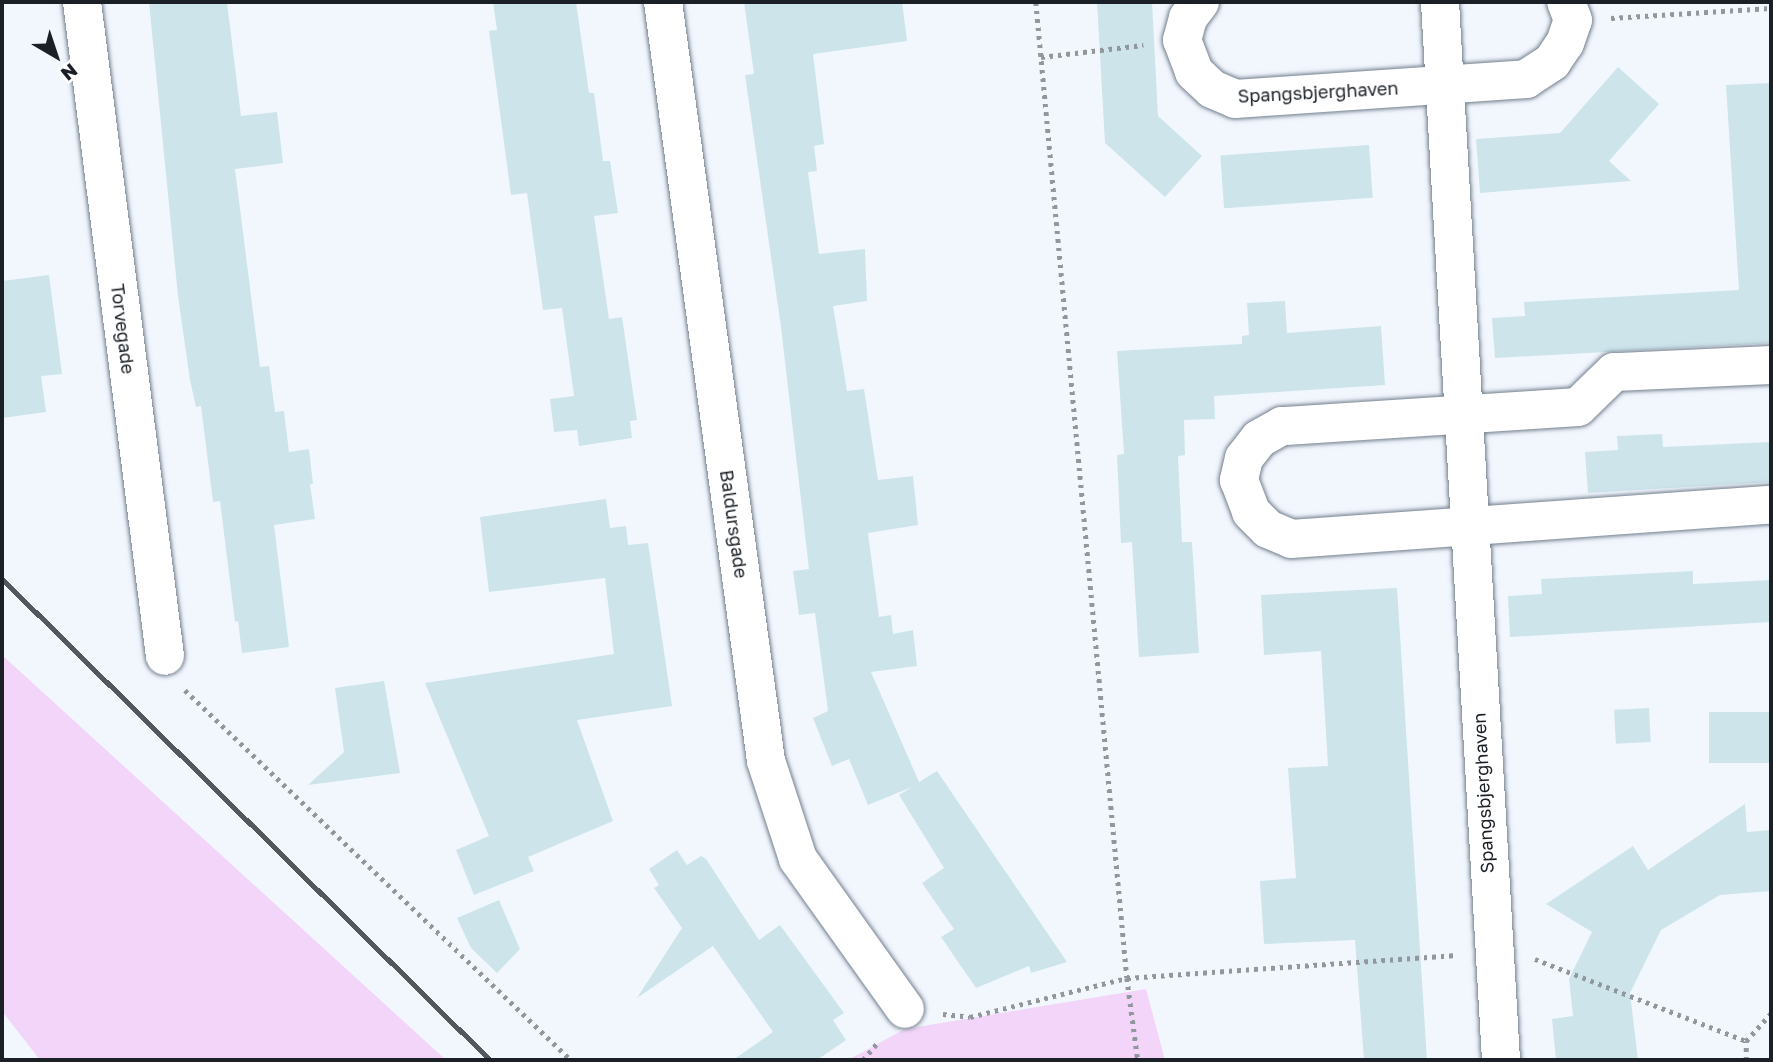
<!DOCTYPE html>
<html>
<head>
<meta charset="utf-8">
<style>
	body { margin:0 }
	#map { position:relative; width:1773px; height:1062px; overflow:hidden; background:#f2f7fe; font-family:"Golos Text",sans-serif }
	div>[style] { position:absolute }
	.green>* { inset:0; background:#f2d5f8 }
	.building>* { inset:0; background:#cde4eb; transform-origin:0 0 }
	.path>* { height:4.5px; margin-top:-2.25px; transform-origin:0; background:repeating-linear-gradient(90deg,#92979e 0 3.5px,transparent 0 8.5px) }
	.roads { filter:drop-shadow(0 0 2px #737f8d) drop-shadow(0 0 2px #737f8d) }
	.minor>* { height:38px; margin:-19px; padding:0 19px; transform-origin:19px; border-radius:19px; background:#fff }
	.rail>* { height:5px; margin:-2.5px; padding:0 2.5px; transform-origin:2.5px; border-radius:2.5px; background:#53585e }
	span { translate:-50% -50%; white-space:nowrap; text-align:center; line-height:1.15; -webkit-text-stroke:5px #fff; paint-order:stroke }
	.street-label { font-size:18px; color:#1b2026 }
	.frame { position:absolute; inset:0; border:4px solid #1b2026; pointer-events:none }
	.north { position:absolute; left:21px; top:21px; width:70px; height:70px; -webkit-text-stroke:5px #fff; paint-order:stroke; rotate:141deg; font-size:19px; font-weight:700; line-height:28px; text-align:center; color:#1b2026 }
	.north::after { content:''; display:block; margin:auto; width:24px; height:32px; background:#1b2026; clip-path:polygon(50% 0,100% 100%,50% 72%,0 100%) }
</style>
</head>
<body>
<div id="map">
	<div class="green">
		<div style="clip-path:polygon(2px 655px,446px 1060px,40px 1060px,2px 1011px)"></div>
		<div style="clip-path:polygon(1146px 989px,1165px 1060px,848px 1060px,905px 1029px)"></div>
	</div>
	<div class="building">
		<div style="clip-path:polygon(149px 2px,227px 2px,241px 116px,277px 112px,283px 163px,235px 169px,260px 367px,269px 366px,275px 412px,284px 411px,289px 452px,309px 449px,313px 484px,310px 484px,315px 519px,274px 525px,289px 647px,242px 653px,238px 621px,235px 622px,220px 501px,213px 502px,201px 406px,196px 407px,190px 380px,178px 296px)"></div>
		<div style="clip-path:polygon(493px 2px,576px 2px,589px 93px,594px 93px,603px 161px,610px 161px,618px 213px,594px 216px,609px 319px,622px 317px,637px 420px,630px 421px,632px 438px,579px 446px,577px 430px,554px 432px,550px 399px,574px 396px,562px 308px,543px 310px,527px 193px,511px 195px,489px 31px,497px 30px)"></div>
		<div style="clip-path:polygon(744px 2px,902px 2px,907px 41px,813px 54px,824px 144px,814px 146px,817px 171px,808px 172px,819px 254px,865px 249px,867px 301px,833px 306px,847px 391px,864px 389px,878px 480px,913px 476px,918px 525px,868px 533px,879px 617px,891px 615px,893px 634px,913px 630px,917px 666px,871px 672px,919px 782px,937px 771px,1067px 962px,1031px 973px,1029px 966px,976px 988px,941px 937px,954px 929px,922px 883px,944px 868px,899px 795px,912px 787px,868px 805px,849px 759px,832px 766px,813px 718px,828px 711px,815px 613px,799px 615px,793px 571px,809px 569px,781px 327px,745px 75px,754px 74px)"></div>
		<div style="clip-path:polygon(1097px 2px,1152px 2px,1158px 116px,1202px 156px,1165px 197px,1105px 143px)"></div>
		<div style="clip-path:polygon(1618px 67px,1659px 104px,1609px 161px,1631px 181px,1480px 193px,1476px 139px,1560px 133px)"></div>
		<div style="clip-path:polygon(1771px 83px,1771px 343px,1495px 358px,1492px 318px,1525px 316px,1524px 302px,1739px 290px,1726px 85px)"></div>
		<div style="left:1369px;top:145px;width:53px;height:149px;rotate:86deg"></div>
		<div style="clip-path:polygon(49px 275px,62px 374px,41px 376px,46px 412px,2px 418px,2px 281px)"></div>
		<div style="clip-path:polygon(1285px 301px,1287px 333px,1381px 326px,1385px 385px,1214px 396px,1215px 419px,1184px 420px,1185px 455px,1178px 456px,1182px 542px,1192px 542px,1199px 653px,1139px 657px,1132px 542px,1121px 543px,1117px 455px,1124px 454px,1117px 351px,1242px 344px,1242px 336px,1249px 335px,1247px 303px)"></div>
		<div style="clip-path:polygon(1662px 434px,1663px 447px,1771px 442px,1771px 482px,1588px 493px,1585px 452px,1618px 450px,1617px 436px)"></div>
		<div style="clip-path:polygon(606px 499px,610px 528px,626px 526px,628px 545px,648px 543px,672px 706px,577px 720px,613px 821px,528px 857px,534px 871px,474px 895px,456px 850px,489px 836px,425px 683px,614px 654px,605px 578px,489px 592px,480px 517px)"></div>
		<div style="clip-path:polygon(1693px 571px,1693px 584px,1771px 580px,1771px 622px,1510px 637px,1508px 596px,1542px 594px,1541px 579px)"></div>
		<div style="clip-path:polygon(1397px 588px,1427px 1060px,1364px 1060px,1355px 940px,1264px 944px,1260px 881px,1296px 878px,1288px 768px,1328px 766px,1321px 651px,1264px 655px,1261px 595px)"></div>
		<div style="clip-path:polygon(384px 681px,400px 773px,308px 785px,344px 752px,335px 688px)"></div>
		<div style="left:1649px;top:708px;width:34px;height:35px;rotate:87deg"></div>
		<div style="left:1771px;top:712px;width:51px;height:62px;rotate:90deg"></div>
		<div style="clip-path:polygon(1745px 804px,1747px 832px,1771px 830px,1771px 891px,1720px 895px,1661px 930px,1630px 993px,1638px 1060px,1556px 1060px,1552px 1019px,1573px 1016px,1569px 979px,1592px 932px,1546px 904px,1633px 846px,1648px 870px)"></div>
		<div style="clip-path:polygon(677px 850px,687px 865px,701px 856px,706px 859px,759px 940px,780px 925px,844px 1013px,833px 1020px,846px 1040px,817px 1060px,733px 1060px,773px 1032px,713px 946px,637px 998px,682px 928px,654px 888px,659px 885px,649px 869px)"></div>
		<div style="clip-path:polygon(499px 900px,520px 949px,497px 973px,471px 948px,457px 918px)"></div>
	</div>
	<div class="path">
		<div style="left:1036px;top:2px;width:980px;rotate:84.67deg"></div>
		<div style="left:1127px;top:978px;width:83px;rotate:82.4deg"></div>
		<div style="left:1611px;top:18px;width:160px;rotate:-3.6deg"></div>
		<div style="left:1041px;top:57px;width:103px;rotate:-6.7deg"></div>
		<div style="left:185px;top:690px;width:535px;rotate:43.79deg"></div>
		<div style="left:1535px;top:959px;width:226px;rotate:21.2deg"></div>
		<div style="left:943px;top:1014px;width:27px;rotate:6deg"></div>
		<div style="left:970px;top:1017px;width:162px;rotate:-14deg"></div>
		<div style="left:1127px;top:978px;width:327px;rotate:-4deg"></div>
		<div style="left:863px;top:1060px;width:25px;rotate:-50deg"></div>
		<div style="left:1746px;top:1060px;width:19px;rotate:-90deg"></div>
		<div style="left:1746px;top:1041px;width:38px;rotate:-48deg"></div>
	</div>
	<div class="roads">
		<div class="minor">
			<div style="left:82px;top:2px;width:659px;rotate:82.77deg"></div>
			<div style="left:663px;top:2px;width:766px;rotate:82.27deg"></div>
			<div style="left:766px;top:761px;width:103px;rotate:71.9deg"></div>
			<div style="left:798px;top:859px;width:184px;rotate:54.5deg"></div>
			<div style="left:1200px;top:2px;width:20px;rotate:127deg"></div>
			<div style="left:1188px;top:18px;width:23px;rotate:105deg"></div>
			<div style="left:1182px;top:40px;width:34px;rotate:69deg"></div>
			<div style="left:1194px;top:72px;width:25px;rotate:43deg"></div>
			<div style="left:1212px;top:89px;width:25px;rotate:23deg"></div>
			<div style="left:1235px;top:99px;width:292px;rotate:-3.9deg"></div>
			<div style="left:1526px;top:79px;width:31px;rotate:-33deg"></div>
			<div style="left:1552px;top:62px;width:23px;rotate:-56deg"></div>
			<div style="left:1565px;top:43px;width:24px;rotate:-71deg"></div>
			<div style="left:1573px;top:20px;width:19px;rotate:-111deg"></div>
			<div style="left:1440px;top:2px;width:1060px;rotate:86.7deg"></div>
			<div style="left:1771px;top:365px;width:157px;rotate:177.4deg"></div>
			<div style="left:1614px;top:372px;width:50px;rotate:135.8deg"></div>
			<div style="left:1578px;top:407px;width:297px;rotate:176.3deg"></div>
			<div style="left:1282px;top:426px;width:26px;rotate:151deg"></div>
			<div style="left:1259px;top:439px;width:24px;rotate:128deg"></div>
			<div style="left:1244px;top:458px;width:23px;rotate:103deg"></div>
			<div style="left:1239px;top:480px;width:34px;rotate:69deg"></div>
			<div style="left:1251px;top:512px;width:24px;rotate:45deg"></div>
			<div style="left:1268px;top:529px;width:25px;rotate:23deg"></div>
			<div style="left:1291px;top:539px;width:481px;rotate:-4.1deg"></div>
		</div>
	</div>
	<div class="rail">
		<div style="left:2px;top:579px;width:685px;rotate:44.59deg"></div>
	</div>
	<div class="street-label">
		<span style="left:1318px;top:92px;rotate:-3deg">Spangsbjerghaven</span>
		<span style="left:123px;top:329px;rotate:83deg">Torvegade</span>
		<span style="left:734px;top:524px;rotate:82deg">Baldursgade</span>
		<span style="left:1483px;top:793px;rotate:-93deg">Spangsbjerghaven</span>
	</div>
	<div class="frame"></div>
	<div class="north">N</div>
</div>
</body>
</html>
